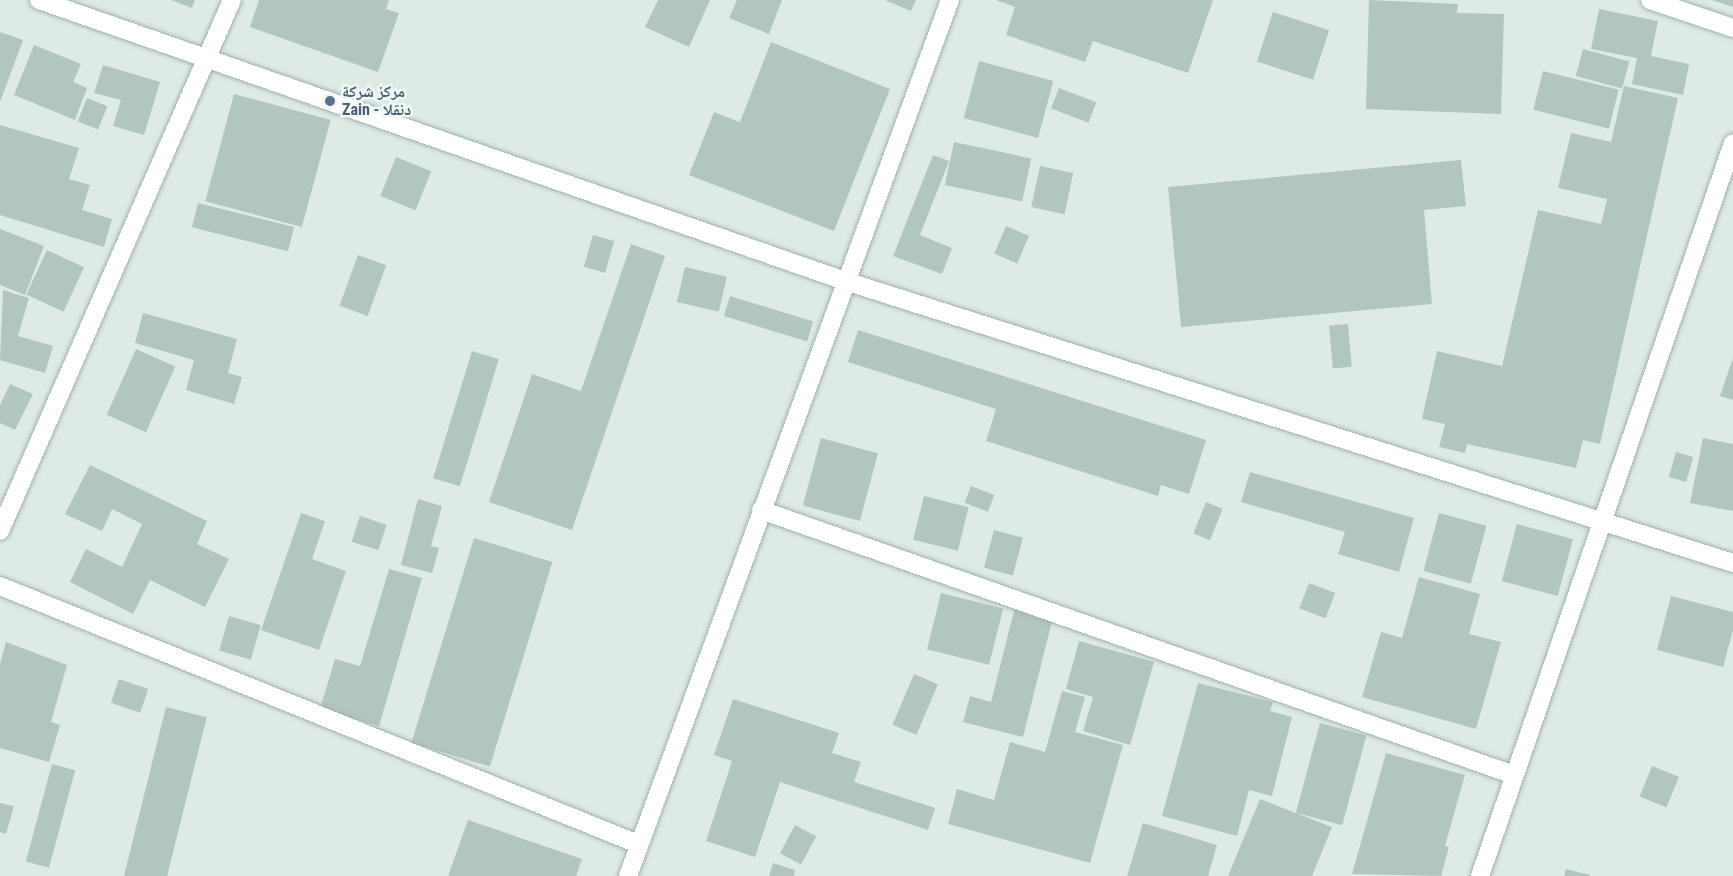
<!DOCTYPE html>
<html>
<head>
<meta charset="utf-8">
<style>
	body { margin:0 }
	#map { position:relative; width:1733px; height:876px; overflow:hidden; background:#deebe5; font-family:"Roboto Condensed","Noto Naskh Arabic",sans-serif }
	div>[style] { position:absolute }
	.building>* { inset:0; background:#b3c6be; transform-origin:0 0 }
	.roads { filter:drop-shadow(0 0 2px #a1b3ac) drop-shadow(0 0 2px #a1b3ac) }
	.minor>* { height:18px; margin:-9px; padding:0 9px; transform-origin:9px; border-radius:9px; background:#fff }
	.tertiary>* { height:18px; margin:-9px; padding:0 9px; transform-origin:9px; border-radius:9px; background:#fff }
	.dots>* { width:16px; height:16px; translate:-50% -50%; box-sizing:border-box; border:3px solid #eff7f3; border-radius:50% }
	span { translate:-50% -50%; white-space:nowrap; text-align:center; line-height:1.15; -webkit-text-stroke:5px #eff7f3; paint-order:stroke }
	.service-label { font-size:16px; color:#4e5e75; font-weight:700 }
	.left { translate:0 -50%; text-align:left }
</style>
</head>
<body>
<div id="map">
	<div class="building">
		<div style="clip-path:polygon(171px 0,195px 0,192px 8px)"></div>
		<div style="clip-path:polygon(259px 0,389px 0,386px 9px,399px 13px,378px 72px,250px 27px)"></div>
		<div style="clip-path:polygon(658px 0,710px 0,689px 47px,645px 27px)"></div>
		<div style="clip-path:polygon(737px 0,782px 0,769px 34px,729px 18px)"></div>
		<div style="clip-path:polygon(885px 0,916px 0,911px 11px)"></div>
		<div style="clip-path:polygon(996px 0,1213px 0,1188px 73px,1093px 41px,1085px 62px,1006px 35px,1015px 7px)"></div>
		<div style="clip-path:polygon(1369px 0,1458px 4px,1457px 13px,1504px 14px,1501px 114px,1366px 109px)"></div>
		<div style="clip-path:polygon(1712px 0,1733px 0,1733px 7px)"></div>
		<div style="clip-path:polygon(1599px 9px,1658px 21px,1651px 56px,1689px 64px,1683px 95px,1632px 84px,1637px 58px,1591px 49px)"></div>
		<div style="left:1273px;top:12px;width:59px;height:52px;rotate:18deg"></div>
		<div style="clip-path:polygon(0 32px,23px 40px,0 102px)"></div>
		<div style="clip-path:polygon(771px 42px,890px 89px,834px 231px,689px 175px,714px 112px,740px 122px)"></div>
		<div style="clip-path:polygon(34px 45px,81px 64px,73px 82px,87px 88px,75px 120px,14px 95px)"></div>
		<div style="left:1583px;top:49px;width:48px;height:28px;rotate:15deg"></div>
		<div style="left:979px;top:61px;width:77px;height:59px;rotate:15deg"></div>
		<div style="clip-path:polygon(103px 65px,160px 82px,144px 135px,113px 126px,121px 100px,94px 93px)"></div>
		<div style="left:1543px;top:71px;width:78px;height:40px;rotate:14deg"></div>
		<div style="clip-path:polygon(1624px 86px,1678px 98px,1600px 444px,1583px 440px,1576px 468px,1467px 444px,1465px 453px,1439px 447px,1445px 424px,1422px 419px,1437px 351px,1502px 366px,1538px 210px,1601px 224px,1607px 199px,1558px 188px,1571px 133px,1611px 142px)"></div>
		<div style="left:1059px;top:88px;width:40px;height:22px;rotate:21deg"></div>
		<div style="left:234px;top:94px;width:100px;height:111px;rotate:15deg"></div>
		<div style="left:87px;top:98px;width:22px;height:25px;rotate:22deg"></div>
		<div style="clip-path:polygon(0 125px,79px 148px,69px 179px,90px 185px,82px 210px,112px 219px,104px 247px,0 215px)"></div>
		<div style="left:954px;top:142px;width:79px;height:44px;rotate:12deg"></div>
		<div style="clip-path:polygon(933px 155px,949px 161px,920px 235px,952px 248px,942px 274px,893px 256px)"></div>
		<div style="left:396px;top:157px;width:38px;height:42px;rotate:22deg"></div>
		<div style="clip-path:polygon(1461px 160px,1466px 206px,1424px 210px,1432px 304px,1181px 327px,1168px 187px)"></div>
		<div style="left:1040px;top:166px;width:34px;height:42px;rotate:12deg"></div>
		<div style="left:198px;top:203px;width:99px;height:25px;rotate:14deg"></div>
		<div style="left:1006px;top:226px;width:25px;height:30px;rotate:23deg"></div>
		<div style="clip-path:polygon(0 229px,44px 246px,25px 295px,0 285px)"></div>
		<div style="left:593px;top:235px;width:22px;height:33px;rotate:16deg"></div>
		<div style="clip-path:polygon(631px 244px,665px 256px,572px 530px,489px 502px,532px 374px,581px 391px)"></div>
		<div style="left:47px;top:250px;width:41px;height:49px;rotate:25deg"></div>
		<div style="left:358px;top:255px;width:30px;height:54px;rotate:20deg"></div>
		<div style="left:685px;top:267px;width:43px;height:36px;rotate:13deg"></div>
		<div style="clip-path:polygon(3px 290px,29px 298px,18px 336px,53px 346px,45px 373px,0 360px)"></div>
		<div style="left:730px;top:296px;width:87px;height:21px;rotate:17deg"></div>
		<div style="clip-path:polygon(143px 313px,237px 339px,228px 373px,242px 377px,234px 404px,186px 390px,194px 360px,135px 343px)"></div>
		<div style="left:1348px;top:324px;width:43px;height:19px;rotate:85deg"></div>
		<div style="clip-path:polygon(858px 330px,1206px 440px,1189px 494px,1161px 485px,1158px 496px,986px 441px,996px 409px,848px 362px)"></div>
		<div style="left:136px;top:349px;width:43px;height:72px;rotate:24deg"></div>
		<div style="left:472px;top:351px;width:28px;height:133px;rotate:17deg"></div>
		<div style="clip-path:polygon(1733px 358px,1733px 400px,1720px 396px)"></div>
		<div style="clip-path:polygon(10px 384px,33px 394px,15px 430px,0 423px,0 405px)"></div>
		<div style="left:821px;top:438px;width:59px;height:70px;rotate:15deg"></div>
		<div style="clip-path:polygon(1703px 438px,1733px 444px,1733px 511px,1690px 503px)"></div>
		<div style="left:1676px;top:452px;width:18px;height:26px;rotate:16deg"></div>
		<div style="clip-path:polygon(90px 465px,207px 521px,197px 544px,229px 559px,205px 607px,150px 580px,133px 614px,70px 582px,86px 549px,122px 567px,142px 524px,112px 509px,102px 531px,65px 514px)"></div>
		<div style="clip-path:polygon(1250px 472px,1414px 518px,1399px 572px,1338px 554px,1345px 532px,1241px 502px)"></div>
		<div style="left:971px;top:486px;width:25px;height:18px;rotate:21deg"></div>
		<div style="left:924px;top:496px;width:46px;height:45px;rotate:14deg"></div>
		<div style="clip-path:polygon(418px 499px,442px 506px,431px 546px,439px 548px,432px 573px,401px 565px)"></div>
		<div style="left:1206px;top:502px;width:18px;height:34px;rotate:22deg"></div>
		<div style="clip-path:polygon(301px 513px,325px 521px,312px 559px,346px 571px,319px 650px,261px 630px)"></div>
		<div style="left:1439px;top:513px;width:49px;height:60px;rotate:15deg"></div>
		<div style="left:360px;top:516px;width:28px;height:27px;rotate:18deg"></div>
		<div style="left:1517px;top:524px;width:58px;height:59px;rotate:15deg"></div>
		<div style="left:994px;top:530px;width:30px;height:39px;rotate:15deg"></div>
		<div style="left:474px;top:538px;width:82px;height:214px;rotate:17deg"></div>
		<div style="clip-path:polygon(389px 569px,422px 578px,379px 726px,320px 709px,335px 659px,360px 666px)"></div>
		<div style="clip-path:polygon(1419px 577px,1480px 594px,1469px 634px,1501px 642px,1476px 729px,1362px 697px,1381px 632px,1402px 638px)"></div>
		<div style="left:1309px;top:583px;width:28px;height:27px;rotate:21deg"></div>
		<div style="left:941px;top:593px;width:64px;height:58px;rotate:14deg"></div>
		<div style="clip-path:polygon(1671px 596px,1733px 612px,1733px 630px,1723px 667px,1657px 650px)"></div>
		<div style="clip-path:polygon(1015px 607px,1053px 617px,1023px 737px,963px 722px,970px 696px,991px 702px)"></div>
		<div style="left:229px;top:616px;width:33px;height:36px;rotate:16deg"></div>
		<div style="clip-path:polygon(1079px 641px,1154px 662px,1130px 745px,1083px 731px,1093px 697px,1066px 689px)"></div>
		<div style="clip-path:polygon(6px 642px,67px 665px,51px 722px,60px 725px,49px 762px,0 748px,0 664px)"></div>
		<div style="left:914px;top:674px;width:26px;height:55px;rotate:23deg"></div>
		<div style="left:119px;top:679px;width:31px;height:25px;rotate:19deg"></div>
		<div style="clip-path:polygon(1198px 683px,1273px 702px,1270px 711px,1292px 717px,1272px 796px,1249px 790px,1237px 836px,1162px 816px)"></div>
		<div style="clip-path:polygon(1062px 691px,1085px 697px,1075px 732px,1123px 745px,1090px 863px,948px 824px,957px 789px,994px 800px,1010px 742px,1045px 752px)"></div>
		<div style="clip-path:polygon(733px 699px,839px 733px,832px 753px,861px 762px,854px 782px,935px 808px,928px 830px,780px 782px,755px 857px,706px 841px,732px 761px,714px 755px)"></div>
		<div style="left:166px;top:707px;width:42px;height:175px;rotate:14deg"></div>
		<div style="left:1320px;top:723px;width:48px;height:93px;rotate:15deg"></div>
		<div style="clip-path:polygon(1386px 753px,1465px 775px,1445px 846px,1449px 847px,1441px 876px,1352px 874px)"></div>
		<div style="left:52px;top:764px;width:24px;height:101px;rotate:15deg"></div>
		<div style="left:1652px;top:766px;width:29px;height:33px;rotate:22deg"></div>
		<div style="clip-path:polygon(1260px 799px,1332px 827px,1312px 876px,1228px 876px)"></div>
		<div style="clip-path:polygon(0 803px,14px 806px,6px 834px,0 832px)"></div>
		<div style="clip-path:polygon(468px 820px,582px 859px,576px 876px,448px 876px)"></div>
		<div style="clip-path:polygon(1143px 823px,1217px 845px,1208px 876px,1127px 876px)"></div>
		<div style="left:795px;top:825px;width:24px;height:32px;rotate:28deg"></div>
		<div style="clip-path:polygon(773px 863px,795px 870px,794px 876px,769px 876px)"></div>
		<div style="clip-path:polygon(1566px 869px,1590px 875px,1590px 876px,1564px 876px)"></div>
	</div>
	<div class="roads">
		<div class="minor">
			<div style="left:1650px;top:0;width:88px;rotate:18.6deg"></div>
			<div style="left:761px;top:510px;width:798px;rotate:19.39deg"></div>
			<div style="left:0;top:531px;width:579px;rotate:-66.4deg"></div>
			<div style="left:0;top:586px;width:688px;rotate:22.02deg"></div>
			<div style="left:628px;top:876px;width:933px;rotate:-69.82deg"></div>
		</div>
		<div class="tertiary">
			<div style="left:39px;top:0;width:854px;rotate:19.22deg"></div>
			<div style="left:845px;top:281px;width:932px;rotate:17.62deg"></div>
			<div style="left:1480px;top:876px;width:775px;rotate:-70.96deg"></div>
		</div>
	</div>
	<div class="dots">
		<div style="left:330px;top:101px;background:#5c6f8a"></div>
	</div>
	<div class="service-label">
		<span class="left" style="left:342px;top:101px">مركز شركة<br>Zain - دنقلا</span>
	</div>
</div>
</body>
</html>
